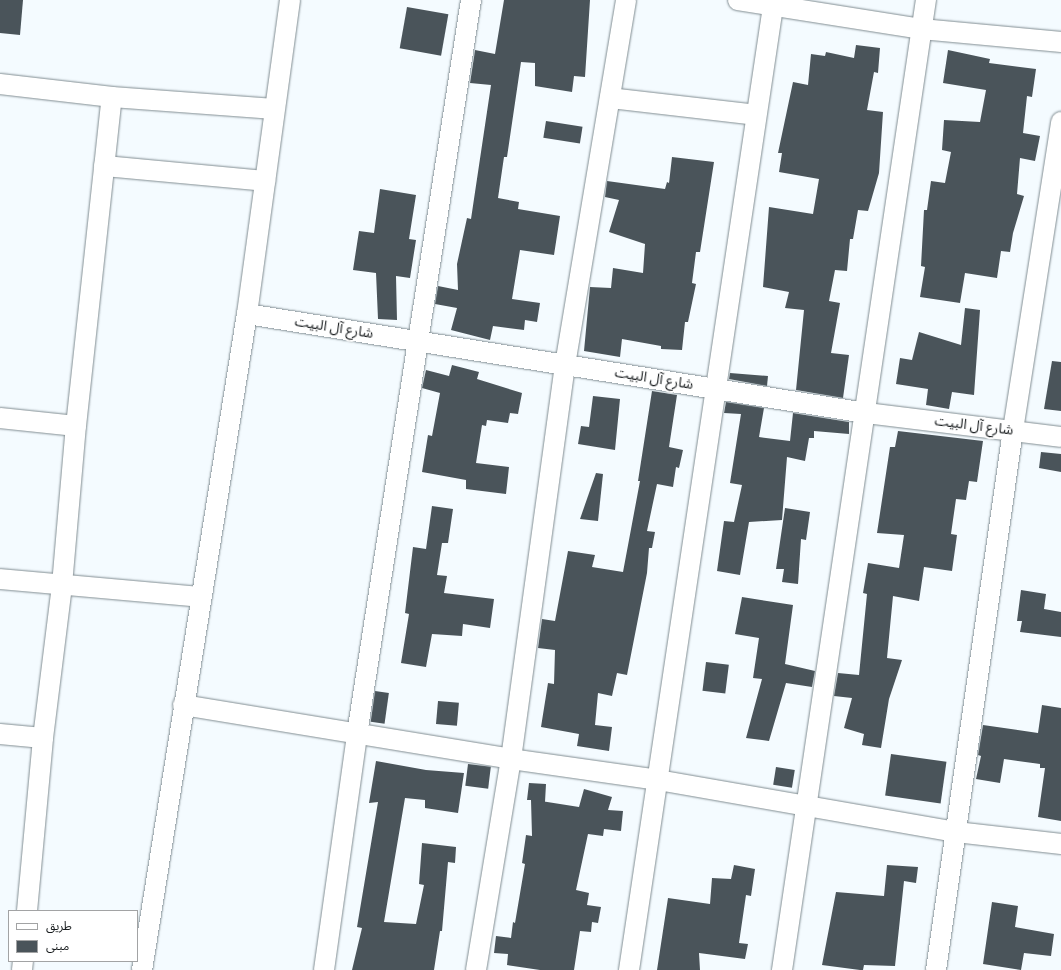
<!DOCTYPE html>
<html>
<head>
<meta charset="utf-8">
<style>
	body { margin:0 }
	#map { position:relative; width:1061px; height:970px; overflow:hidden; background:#f4fbff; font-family:Karla,"Noto Sans Arabic",sans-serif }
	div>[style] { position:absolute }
	.building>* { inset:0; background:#4a545a; transform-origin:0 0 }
	.roads { filter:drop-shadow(0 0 1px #818d92) drop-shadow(0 0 1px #818d92) }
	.minor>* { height:20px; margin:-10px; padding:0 10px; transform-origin:10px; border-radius:10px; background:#fff }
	span { translate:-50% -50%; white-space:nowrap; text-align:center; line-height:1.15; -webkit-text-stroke:4px #fff; paint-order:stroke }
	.street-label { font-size:14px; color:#161a1c }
	.legend { position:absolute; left:8px; top:910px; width:130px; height:52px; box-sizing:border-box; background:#fff; border:1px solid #a2a3a4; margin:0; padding:5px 7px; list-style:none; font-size:12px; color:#161a1c }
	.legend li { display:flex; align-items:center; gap:8px; height:20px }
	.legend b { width:20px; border:1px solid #a2a3a4 }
</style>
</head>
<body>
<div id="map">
	<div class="building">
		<div style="clip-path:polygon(0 0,23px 0,20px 35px,0 33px)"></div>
		<div style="clip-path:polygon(504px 0,590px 0,585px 77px,574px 76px,572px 92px,535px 86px,535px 63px,521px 62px,507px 157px,504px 157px,498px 198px,519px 202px,518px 209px,560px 216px,554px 255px,520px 250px,512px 299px,540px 303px,537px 322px,525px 320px,524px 330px,493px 326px,490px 340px,451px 330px,457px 308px,435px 304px,438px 286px,458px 290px,457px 264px,467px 218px,471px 219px,491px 85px,470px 83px,474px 57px,475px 50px,495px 54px)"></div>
		<div style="left:407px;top:7px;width:42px;height:42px;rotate:10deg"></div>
		<div style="clip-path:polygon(856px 45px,880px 48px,878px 73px,874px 72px,867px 110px,883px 112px,879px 173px,868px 211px,858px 210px,853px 239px,850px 239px,847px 271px,835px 270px,829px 301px,840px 303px,831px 353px,849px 355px,843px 398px,796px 390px,804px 310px,785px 308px,789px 292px,763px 287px,769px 207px,813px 214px,819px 179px,779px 172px,782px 153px,778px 153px,793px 82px,808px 85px,811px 54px,825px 56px,826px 52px,854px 58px)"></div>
		<div style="clip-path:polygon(948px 50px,990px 59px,989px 63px,1036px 69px,1032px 97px,1027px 96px,1023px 133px,1040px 136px,1035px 161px,1020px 158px,1017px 194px,1024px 196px,1013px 233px,1010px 252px,1001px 251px,997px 278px,965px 273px,960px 303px,920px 297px,925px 267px,921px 266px,924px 210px,927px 210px,931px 181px,945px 183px,951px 152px,942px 150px,944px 120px,980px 122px,986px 90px,943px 83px)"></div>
		<div style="left:546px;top:121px;width:37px;height:17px;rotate:9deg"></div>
		<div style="clip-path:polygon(672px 157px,714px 162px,700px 252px,696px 252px,692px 283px,696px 284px,688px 322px,685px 322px,682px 350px,661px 349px,661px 346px,622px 339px,620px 357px,584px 351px,590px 287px,611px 288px,613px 268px,643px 273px,645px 244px,609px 232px,619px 200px,605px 197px,607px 181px,665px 189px,667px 182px,669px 183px)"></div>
		<div style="clip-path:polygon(380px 189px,416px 195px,409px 239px,416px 240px,410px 278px,396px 276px,397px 320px,378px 319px,376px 273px,353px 270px,359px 231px,374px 233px)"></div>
		<div style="clip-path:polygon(965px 308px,980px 310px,974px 395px,952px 392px,949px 409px,926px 405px,928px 389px,896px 384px,900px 358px,912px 360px,919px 332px,961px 345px)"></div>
		<div style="clip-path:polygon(1052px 361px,1061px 362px,1061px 411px,1044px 409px)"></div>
		<div style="clip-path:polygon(452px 365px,479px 372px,477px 379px,522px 393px,518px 414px,510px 413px,508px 423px,487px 420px,486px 426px,482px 425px,476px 463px,509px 467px,506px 494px,466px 489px,466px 480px,422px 472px,428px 435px,432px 436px,440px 393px,422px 388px,426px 370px,449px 376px)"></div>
		<div style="clip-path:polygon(730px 373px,768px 376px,767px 386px,729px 379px)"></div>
		<div style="clip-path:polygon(652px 391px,677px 395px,669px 447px,683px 450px,679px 468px,676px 467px,673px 487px,657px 484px,647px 531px,655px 532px,652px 548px,649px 548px,647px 573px,627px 675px,617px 673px,612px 696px,598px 693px,595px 725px,612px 727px,609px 751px,577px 746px,579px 734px,541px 727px,548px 683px,554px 684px,555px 650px,538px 648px,542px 619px,555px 621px,568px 551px,595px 555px,592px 567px,623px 572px,640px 481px,638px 481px)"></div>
		<div style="clip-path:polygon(593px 396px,620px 399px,615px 450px,578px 444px,581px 426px,589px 427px)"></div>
		<div style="clip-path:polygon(726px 402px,764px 408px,759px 437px,790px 441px,793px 413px,849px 422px,849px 434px,814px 431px,814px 438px,809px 438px,805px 461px,787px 457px,782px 520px,749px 522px,740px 575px,717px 571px,724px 521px,734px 522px,742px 485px,730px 483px,741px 414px,724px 413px)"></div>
		<div style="clip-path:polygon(898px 431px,983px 441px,977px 482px,969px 481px,966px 500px,956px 499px,951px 534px,957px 535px,952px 571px,924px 567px,919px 601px,893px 596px,887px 658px,902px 660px,889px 699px,881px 748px,862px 745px,864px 734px,844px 728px,852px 698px,834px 696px,838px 673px,859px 675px,867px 594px,863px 593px,868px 563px,899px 568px,904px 535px,877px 533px,890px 447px,895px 447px)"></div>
		<div style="clip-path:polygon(1041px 452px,1061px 454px,1061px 472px,1039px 468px)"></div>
		<div style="clip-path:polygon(596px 473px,603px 474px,598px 521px,580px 519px)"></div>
		<div style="clip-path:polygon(432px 506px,453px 509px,448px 543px,442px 543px,437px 575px,447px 576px,444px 593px,494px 599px,490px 628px,463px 624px,462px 636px,432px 634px,426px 667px,401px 663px,409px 614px,405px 613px,413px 547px,426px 549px)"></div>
		<div style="clip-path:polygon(785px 508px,810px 512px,806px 540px,801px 539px,798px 584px,782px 582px,784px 569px,776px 569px)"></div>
		<div style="clip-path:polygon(1021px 590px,1046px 594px,1044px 609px,1061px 612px,1061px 637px,1020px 632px,1022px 621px,1017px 621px)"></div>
		<div style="clip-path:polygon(742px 597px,793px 605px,785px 664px,815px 671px,812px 687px,786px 683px,769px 741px,746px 738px,762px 679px,753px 678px,759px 638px,735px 634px)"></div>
		<div style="left:706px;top:662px;width:23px;height:29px;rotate:7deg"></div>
		<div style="left:375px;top:691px;width:14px;height:31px;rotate:8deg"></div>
		<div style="left:438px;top:701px;width:21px;height:23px;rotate:5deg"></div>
		<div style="clip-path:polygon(1042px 705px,1061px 708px,1061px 821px,1038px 817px,1045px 768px,1040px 768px,1040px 764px,1004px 759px,1000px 783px,976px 779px,981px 756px,978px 755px,983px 725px,1038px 733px)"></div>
		<div style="left:891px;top:754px;width:56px;height:42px;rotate:8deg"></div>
		<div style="clip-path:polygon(376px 761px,426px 770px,464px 773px,458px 813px,425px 808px,425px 800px,405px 798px,384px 922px,416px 924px,424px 885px,419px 884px,422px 843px,456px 847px,455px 863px,448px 862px,442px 931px,440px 931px,434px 970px,352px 970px,362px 928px,357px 927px,378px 802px,369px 803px)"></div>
		<div style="left:468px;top:764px;width:23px;height:22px;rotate:7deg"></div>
		<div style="left:776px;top:767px;width:19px;height:18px;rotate:9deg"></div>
		<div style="clip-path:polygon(529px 783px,546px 784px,545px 802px,541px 801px,579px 807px,584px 789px,612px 797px,608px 810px,623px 811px,621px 831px,604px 829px,603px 836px,588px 834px,576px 890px,589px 893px,587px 905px,601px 907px,598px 923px,592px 922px,591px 932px,580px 931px,574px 970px,540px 970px,507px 965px,508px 954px,494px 953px,496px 936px,511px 938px,513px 922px,515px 923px,525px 864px,522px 863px,526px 835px,532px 836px,531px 800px,527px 800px)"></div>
		<div style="clip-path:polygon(734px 865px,755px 869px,751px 896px,746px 895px,739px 943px,748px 944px,745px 959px,699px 953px,700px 970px,657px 970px,668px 898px,710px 904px,712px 878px,731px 879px)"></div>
		<div style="clip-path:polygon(887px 865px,918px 867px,916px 883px,904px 881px,895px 966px,864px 965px,863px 970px,860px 970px,822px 965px,836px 892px,884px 896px)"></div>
		<div style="clip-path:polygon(992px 902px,1018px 906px,1015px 927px,1054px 934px,1051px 956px,1024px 953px,1021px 970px,983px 964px)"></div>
	</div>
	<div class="roads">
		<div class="minor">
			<div style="left:738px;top:0;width:185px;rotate:9deg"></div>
			<div style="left:921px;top:29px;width:141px;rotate:5.3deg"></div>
			<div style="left:0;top:84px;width:113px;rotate:6.6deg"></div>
			<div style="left:112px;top:97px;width:163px;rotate:4.2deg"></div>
			<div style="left:610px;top:98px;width:147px;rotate:6.6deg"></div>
			<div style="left:104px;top:166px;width:162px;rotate:5.3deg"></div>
			<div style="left:247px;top:314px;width:627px;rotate:9.09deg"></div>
			<div style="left:866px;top:413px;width:196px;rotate:7deg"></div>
			<div style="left:0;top:418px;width:76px;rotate:6deg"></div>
			<div style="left:0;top:579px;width:202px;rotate:5.1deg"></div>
			<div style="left:183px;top:705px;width:332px;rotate:9.3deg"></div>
			<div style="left:511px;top:759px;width:148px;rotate:8.1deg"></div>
			<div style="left:658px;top:780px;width:303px;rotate:9.9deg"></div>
			<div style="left:956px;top:832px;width:106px;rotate:6.5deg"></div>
			<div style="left:0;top:734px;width:43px;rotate:5.3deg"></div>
			<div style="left:27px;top:911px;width:174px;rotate:-84.7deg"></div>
			<div style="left:43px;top:738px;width:154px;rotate:-82.9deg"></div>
			<div style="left:62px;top:585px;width:160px;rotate:-85deg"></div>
			<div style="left:76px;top:426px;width:331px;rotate:-83.8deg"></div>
			<div style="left:22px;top:970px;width:9px;rotate:-84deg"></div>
			<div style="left:142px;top:970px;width:664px;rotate:-80.91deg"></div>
			<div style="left:247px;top:314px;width:317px;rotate:-82.2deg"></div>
			<div style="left:324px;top:970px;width:238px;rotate:-82deg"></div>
			<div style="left:357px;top:734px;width:743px;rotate:-81.17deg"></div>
			<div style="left:476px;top:970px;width:214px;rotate:-80.6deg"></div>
			<div style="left:511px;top:759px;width:398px;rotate:-82.2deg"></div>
			<div style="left:565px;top:365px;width:370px;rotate:-80.5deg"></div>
			<div style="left:629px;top:970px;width:981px;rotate:-81.5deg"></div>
			<div style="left:782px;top:970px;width:981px;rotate:-81.56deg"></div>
			<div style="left:936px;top:970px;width:545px;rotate:-81.88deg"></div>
			<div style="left:1013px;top:430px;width:312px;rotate:-81.1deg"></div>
		</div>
	</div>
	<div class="street-label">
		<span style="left:334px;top:328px;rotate:9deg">شارع آل البيت</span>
		<span style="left:654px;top:379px;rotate:9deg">شارع آل البيت</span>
		<span style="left:974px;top:426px;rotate:7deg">شارع آل البيت</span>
	</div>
	<ul class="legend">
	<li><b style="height:5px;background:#fff"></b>طريق</li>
	<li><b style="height:11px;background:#4a545a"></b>مبنى</li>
	</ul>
</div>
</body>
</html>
